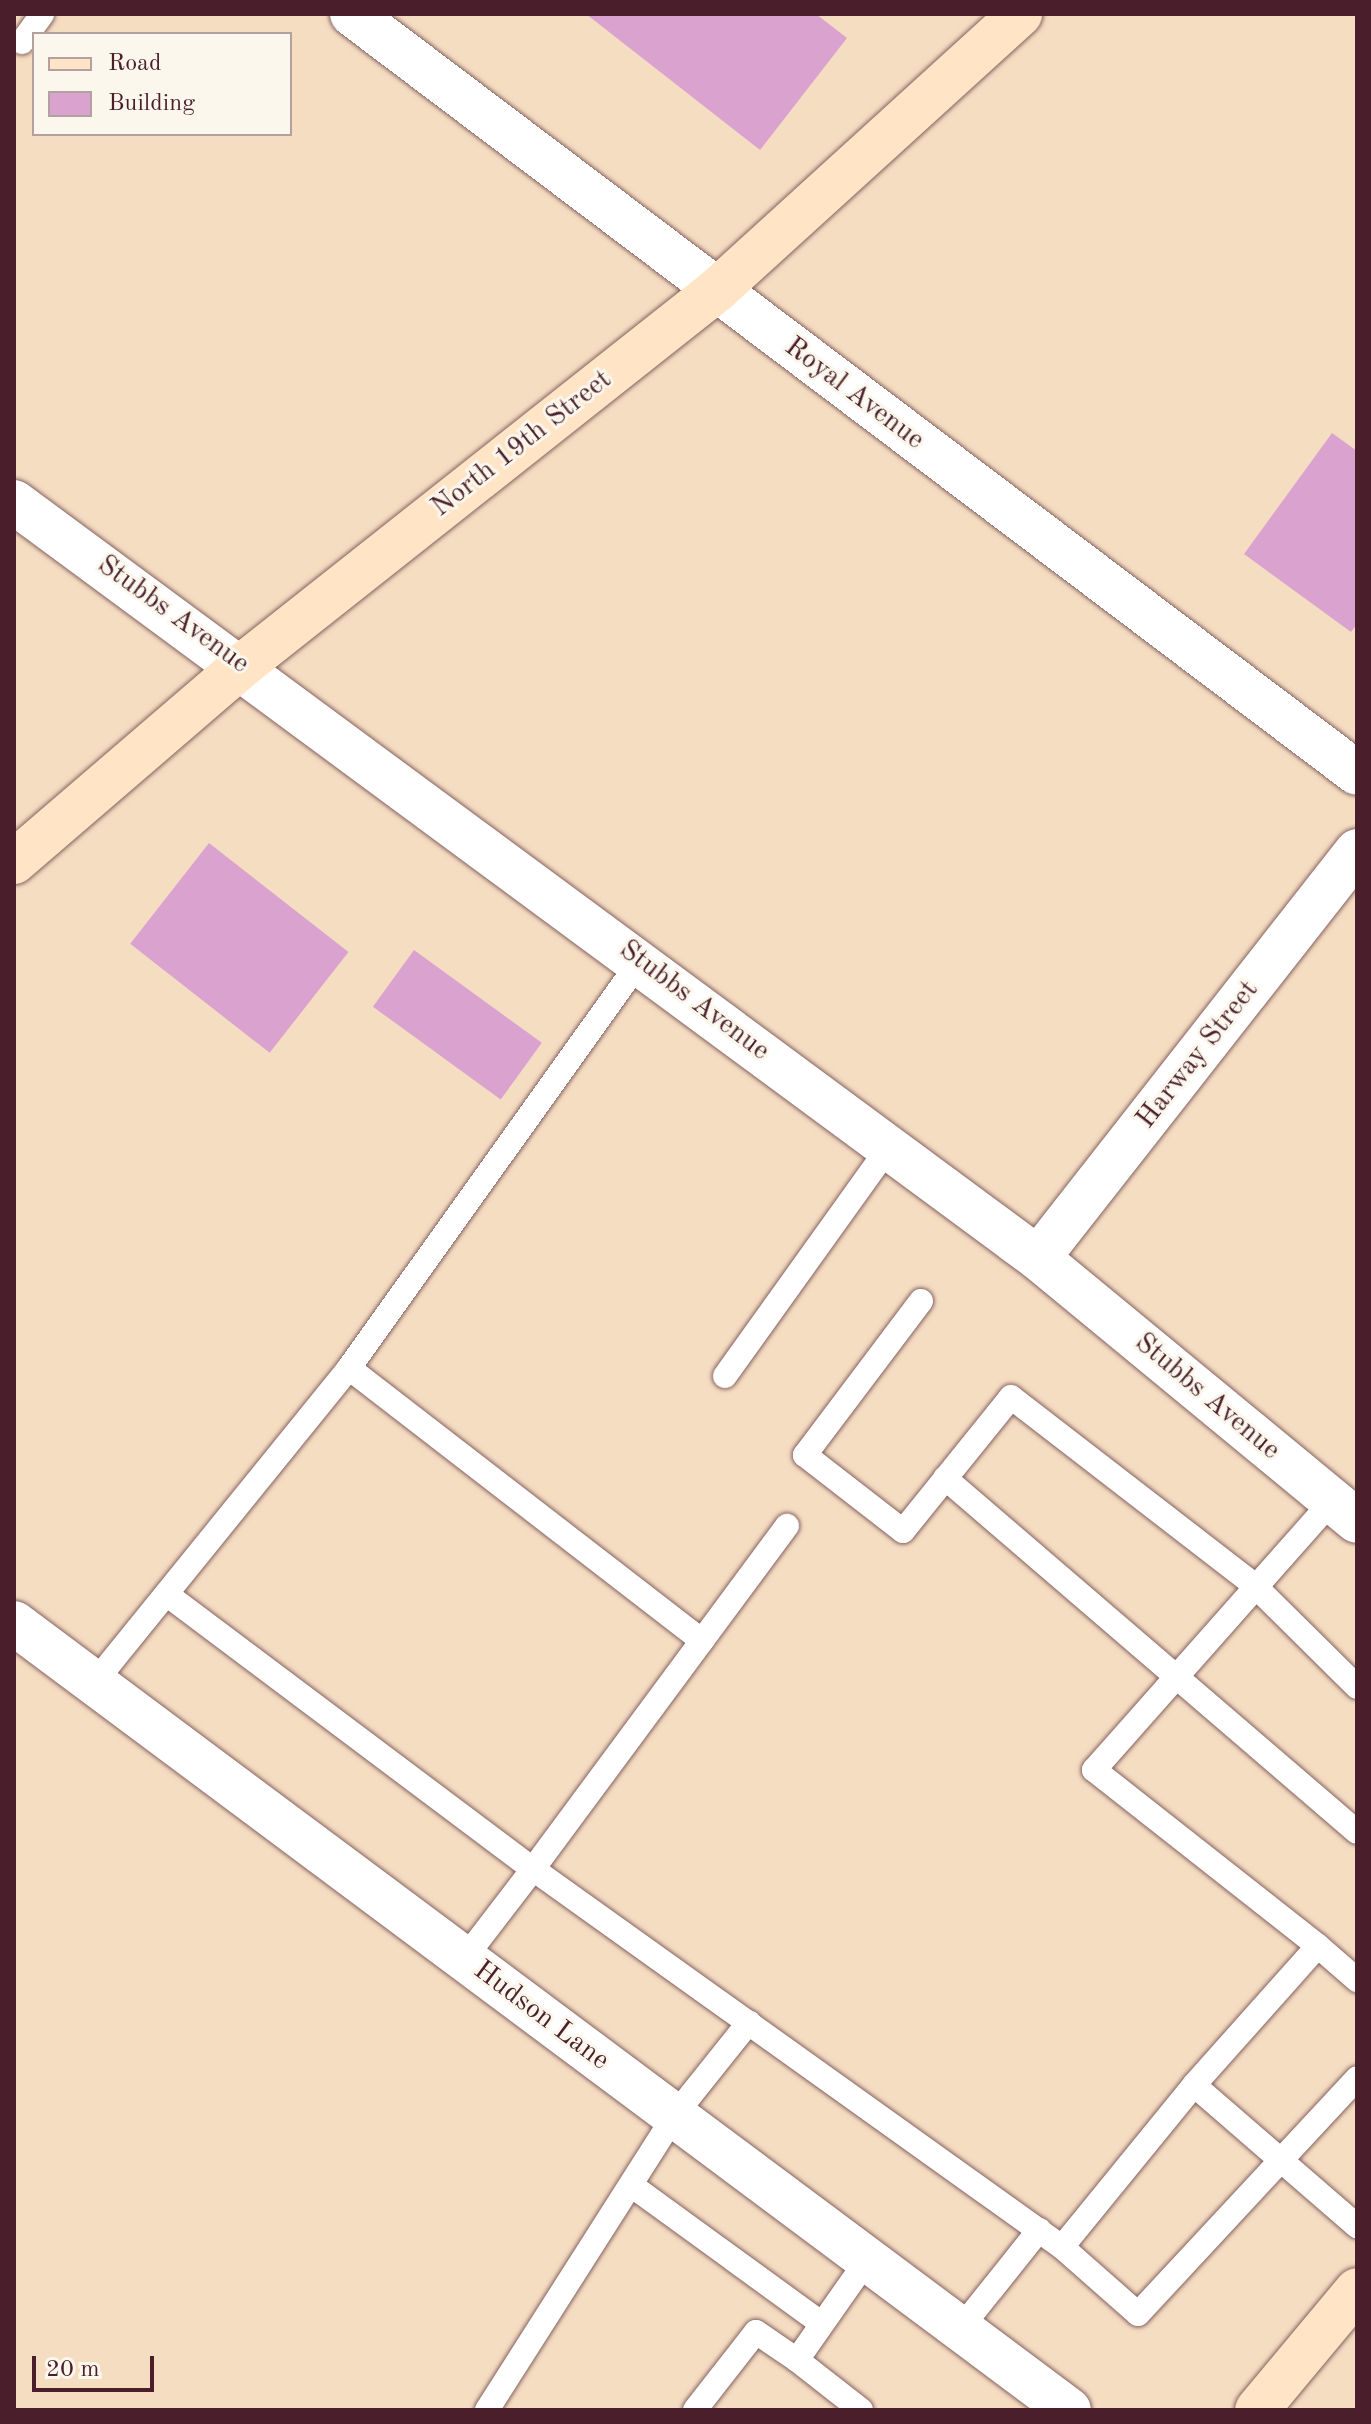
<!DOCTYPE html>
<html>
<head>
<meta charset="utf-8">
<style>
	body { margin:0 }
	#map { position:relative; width:1371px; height:2424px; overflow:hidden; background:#f5ddc2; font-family:"Old Standard TT",serif }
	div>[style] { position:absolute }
	.building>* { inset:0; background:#daa3cf; transform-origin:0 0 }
	.roads { filter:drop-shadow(0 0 2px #866260) drop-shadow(0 0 2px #866260) }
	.lane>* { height:24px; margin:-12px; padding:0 12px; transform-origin:12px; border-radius:12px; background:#fff }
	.street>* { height:44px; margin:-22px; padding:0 22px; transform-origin:22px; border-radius:22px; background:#fff }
	.secondary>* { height:44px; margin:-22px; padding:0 22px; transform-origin:22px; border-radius:22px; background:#ffe4c6 }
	span { translate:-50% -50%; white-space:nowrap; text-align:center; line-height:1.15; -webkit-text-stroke:6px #fbf7ec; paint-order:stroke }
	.street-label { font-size:28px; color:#4a1f2b }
	.frame { position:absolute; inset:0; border:16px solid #4a1f2b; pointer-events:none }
	.legend { position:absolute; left:32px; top:32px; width:260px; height:104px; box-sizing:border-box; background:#fbf7ec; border:2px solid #b4a19f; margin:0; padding:10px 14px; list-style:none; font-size:24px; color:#4a1f2b }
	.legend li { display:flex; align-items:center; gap:16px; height:40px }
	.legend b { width:40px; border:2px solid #b4a19f }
	.scale { position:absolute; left:32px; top:2356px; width:122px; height:36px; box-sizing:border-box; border:4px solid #4a1f2b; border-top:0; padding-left:10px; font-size:24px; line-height:28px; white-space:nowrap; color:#4a1f2b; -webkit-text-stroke:6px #fbf7ec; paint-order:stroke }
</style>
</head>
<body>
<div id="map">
	<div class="building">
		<div style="clip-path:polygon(586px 14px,816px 14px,847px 38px,760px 150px)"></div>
		<div style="clip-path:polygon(1332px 433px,1357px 451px,1357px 624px,1351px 632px,1244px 554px)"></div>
		<div style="left:209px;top:843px;width:177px;height:128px;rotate:38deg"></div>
		<div style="left:414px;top:950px;width:158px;height:70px;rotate:36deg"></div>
	</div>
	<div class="roads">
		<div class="lane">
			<div style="left:22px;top:42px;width:34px;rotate:-54deg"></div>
			<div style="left:921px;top:1301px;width:193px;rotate:127deg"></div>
			<div style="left:805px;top:1455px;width:124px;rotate:37.8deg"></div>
			<div style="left:903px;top:1531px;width:172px;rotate:-51.1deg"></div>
			<div style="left:1011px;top:1397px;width:307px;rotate:37.7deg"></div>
			<div style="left:1254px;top:1585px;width:145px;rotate:44.7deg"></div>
			<div style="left:349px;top:1368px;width:446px;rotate:37.7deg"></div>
			<div style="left:725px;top:1376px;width:282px;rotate:-54.4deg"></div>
			<div style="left:945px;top:1478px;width:543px;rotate:40.67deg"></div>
			<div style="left:169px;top:1596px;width:455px;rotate:36.9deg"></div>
			<div style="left:533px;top:1869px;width:427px;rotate:-53.5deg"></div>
			<div style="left:94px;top:1683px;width:405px;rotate:-51deg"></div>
			<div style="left:349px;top:1368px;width:500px;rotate:-54.44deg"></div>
			<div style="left:1318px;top:1946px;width:52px;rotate:41.1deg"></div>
			<div style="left:464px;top:1959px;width:113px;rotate:-52.5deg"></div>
			<div style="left:533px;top:1869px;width:650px;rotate:35.55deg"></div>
			<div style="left:1062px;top:2247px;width:209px;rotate:-50.8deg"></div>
			<div style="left:1194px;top:2085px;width:216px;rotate:40.9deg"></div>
			<div style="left:1194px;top:2085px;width:186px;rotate:-48.3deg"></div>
			<div style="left:1318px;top:1946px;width:285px;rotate:-141.8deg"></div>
			<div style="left:1094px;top:1770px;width:359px;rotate:-48.5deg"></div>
			<div style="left:631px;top:2185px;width:236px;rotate:36deg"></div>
			<div style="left:1062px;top:2247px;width:101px;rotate:41.4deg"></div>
			<div style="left:1138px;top:2314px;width:322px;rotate:-47.1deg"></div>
			<div style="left:960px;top:2329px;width:127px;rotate:-51.4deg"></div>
			<div style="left:487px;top:2410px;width:348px;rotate:-57.5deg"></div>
			<div style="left:674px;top:2116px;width:120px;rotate:-51.4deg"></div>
			<div style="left:695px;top:2410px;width:99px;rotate:-52deg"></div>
			<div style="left:756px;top:2332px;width:50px;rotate:34.3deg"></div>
			<div style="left:861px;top:2410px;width:81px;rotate:-142deg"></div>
			<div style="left:797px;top:2360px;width:122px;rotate:-55deg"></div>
		</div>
		<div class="street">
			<div style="left:352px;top:14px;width:1259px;rotate:37.06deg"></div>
			<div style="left:14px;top:502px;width:1273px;rotate:36.44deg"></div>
			<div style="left:1038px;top:1258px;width:413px;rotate:39.5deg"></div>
			<div style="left:1038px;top:1258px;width:517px;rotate:-51.91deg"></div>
			<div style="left:14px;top:1623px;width:1316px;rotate:36.72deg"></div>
		</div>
		<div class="secondary">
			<div style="left:14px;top:862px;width:302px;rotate:-40.7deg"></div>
			<div style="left:243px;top:665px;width:604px;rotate:-38.35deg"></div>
			<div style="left:717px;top:290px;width:410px;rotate:-42.3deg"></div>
			<div style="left:1257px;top:2410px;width:156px;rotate:-50.2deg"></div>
		</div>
	</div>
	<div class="street-label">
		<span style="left:854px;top:394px;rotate:37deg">Royal Avenue</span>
		<span style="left:522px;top:444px;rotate:-38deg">North 19th Street</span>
		<span style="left:173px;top:615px;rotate:36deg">Stubbs Avenue</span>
		<span style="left:694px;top:1001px;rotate:37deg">Stubbs Avenue</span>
		<span style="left:1198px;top:1055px;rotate:-52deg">Harway Street</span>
		<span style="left:1207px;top:1397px;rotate:40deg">Stubbs Avenue</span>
		<span style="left:541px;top:2016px;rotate:37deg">Hudson Lane</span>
	</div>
	<div class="frame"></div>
	<ul class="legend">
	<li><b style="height:10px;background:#ffe4c6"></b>Road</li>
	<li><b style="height:22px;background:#daa3cf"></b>Building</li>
	</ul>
	<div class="scale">20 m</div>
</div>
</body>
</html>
